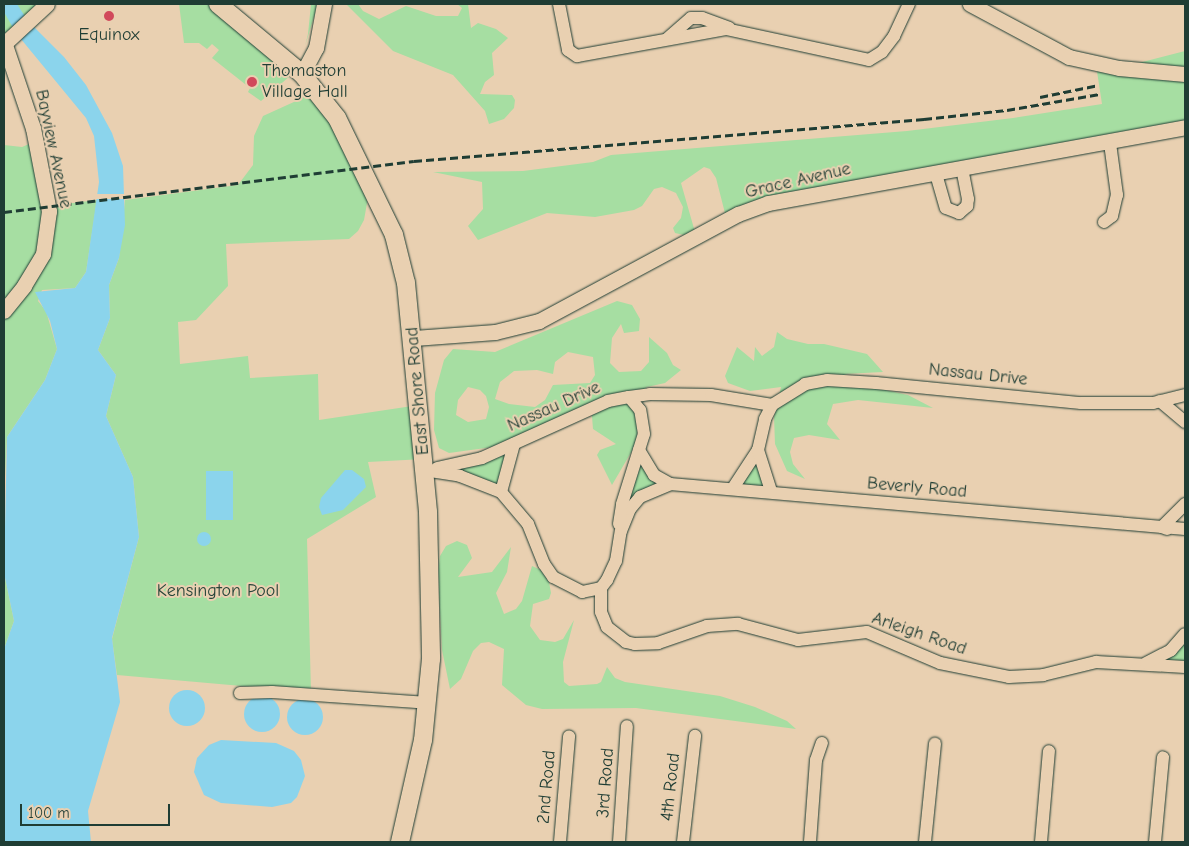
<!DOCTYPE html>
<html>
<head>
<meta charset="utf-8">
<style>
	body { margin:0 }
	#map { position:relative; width:1189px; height:846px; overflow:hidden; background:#e9d0b1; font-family:"Comic Neue",sans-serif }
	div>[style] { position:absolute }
	.green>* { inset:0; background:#a6dea2 }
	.water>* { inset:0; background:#8bd4ec; transform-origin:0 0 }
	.round { border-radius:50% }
	.pier>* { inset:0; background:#e9d0b1; transform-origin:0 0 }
	.roads { filter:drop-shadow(0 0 1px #1f3d34) drop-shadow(0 0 1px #1f3d34) }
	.minor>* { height:12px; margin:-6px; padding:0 6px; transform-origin:6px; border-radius:6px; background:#e9d0b1 }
	.tertiary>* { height:15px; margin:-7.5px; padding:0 7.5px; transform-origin:7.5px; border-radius:7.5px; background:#e9d0b1 }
	.secondary>* { height:18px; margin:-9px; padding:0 9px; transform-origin:9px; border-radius:9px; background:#e9d0b1 }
	.rail>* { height:3px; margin-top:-1.5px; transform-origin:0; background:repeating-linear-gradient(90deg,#1f3d34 0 8px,transparent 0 12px) }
	.dots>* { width:14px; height:14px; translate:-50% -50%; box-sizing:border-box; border:2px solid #e9d0b1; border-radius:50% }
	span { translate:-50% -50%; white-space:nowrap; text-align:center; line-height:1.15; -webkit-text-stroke:4px #e9d0b1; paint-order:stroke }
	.poi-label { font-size:18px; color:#1f3d34 }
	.left { translate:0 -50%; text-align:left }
	.street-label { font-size:18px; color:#1f3d34 }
	.park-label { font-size:18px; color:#26453a }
	.frame { position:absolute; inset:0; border:5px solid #1f3d34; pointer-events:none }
	.scale { position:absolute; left:20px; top:804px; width:150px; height:22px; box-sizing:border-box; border:2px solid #1f3d34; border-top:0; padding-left:6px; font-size:15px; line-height:18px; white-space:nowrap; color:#1f3d34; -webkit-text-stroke:4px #e9d0b1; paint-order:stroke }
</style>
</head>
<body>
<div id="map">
	<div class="green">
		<div style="clip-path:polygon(4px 4px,46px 4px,4px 42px)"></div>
		<div style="clip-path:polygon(179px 4px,218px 4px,297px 70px,261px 101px,248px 92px,250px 88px,212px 58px,219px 50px,212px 44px,207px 49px,199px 43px,184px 43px)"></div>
		<div style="clip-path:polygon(311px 4px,318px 4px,305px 46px,308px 34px)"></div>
		<div style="clip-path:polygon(346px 4px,358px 4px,363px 11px,379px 19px,406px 6px,436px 16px,458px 16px,462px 8px,457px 4px,468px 4px,471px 28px,478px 23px,496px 29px,508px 38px,492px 53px,494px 75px,485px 82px,480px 94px,512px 95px,515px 100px,514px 108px,504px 119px,489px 124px,485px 111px,453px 75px,393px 51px)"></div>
		<div style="clip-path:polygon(1185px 51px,1185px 127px,862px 185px,727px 221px,716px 178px,710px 169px,704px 167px,681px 183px,695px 232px,684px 235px,675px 233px,673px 228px,681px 218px,683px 207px,676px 193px,662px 187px,654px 189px,642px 206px,634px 210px,595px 217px,547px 213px,478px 240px,468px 226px,483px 209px,482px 182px,433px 172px,523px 171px,593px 162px,611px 155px,907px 131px,1013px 118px,1102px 104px,1096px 65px,1119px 68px)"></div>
		<div style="clip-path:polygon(306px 78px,369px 192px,364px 220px,358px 231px,349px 239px,226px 244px,228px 286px,196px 320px,178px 322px,180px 364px,248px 356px,250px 378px,318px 374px,319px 420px,419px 405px,424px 459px,368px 462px,376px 497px,307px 539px,311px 692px,117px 675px,112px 639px,139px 537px,133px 477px,106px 416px,116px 375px,98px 350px,110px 318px,109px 285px,119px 258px,125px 200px,238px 185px,253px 165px,254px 136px,263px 116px,296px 101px)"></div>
		<div style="clip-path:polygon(36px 141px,49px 206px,97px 200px,86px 272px,75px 288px,42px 290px,38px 301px,46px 311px,57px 349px,45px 380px,7px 437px,4px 497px,4px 145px,22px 147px)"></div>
		<div style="clip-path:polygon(evenodd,617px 301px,632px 305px,640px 319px,639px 331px,624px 333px,621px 324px,612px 338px,610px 363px,619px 372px,641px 371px,649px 362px,649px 337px,667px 353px,673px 365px,681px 370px,665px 383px,647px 387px,629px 401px,640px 417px,636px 444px,612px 485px,597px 455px,600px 450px,616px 444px,593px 429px,591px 404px,493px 447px,449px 453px,439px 448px,434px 430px,435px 393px,444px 360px,453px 349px,495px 352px,617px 301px,568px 352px,593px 357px,595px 375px,590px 383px,553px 385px,545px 400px,535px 407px,509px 404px,495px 399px,500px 382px,514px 371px,537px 370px,553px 374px,555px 362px,568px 352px,617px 301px,468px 387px,480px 390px,486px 396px,489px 407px,486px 419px,468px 422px,456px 415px,458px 400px,468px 387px)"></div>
		<div style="clip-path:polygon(777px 332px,787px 339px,808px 344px,824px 344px,867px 354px,883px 372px,844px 374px,876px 388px,908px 395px,933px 408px,858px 400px,833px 404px,827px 424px,840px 440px,809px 435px,794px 438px,790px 452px,793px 464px,805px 479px,787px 471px,775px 444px,774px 417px,781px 387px,750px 391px,728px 383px,725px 376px,737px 347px,754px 361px,755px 347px,762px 356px,774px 347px)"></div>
		<div style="clip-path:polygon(514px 444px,501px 492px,454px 466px)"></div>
		<div style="clip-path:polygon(639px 450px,670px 484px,654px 489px,618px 529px)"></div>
		<div style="clip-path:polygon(758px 450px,771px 491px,733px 488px)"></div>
		<div style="clip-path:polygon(457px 541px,467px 545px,472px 558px,458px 577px,492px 572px,511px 547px,507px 572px,496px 593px,504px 614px,516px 609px,522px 601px,532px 566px,541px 570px,549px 582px,551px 593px,549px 599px,533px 604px,530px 626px,540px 640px,555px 642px,563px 639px,574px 620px,563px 662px,564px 682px,569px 686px,597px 684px,601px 682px,607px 667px,615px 678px,625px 682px,720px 696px,755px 707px,787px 721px,796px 729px,636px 708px,542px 709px,526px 705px,502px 685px,504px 649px,489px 642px,481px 643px,473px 651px,461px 679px,450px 689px,442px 650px,438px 574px,440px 556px,446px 546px)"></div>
		<div style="clip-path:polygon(4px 573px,14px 621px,4px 649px)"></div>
		<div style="clip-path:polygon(1185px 634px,1185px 667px,1146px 663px)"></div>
	</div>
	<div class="water">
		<div style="clip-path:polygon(4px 4px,17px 4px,28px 21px,64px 57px,86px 85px,112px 133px,123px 166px,125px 225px,119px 258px,109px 285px,110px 318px,98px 350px,116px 375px,106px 416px,133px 477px,139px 537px,112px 638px,120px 702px,88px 811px,91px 842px,4px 842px,4px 649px,14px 621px,4px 573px,7px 437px,45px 380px,57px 349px,50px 321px,35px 292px,75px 288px,86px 272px,99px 182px,94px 136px,86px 118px,16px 33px,4px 12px)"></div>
		<div style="clip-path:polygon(345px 470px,352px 470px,364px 479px,366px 487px,343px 510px,322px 515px,319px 507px,321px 498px)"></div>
		<div style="left:206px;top:471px;width:27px;height:49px"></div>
		<div class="round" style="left:197px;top:532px;width:14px;height:14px"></div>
		<div class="round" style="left:169px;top:690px;width:36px;height:36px"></div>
		<div class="round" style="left:244px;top:696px;width:36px;height:36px"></div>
		<div class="round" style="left:287px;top:699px;width:36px;height:36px"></div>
		<div style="clip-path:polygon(221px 740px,276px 743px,294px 751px,301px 760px,305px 776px,297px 797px,291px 803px,272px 807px,221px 803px,204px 795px,194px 772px,197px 758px,209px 745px)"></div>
	</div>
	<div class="pier">
		<div style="left:128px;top:194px;width:5px;height:34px;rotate:90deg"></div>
	</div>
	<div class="roads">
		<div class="minor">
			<div style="left:559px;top:4px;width:47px;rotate:78.9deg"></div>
			<div style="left:568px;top:50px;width:11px;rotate:34deg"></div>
			<div style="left:577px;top:56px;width:151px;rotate:-10.3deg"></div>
			<div style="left:726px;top:29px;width:146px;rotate:12.2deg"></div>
			<div style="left:869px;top:60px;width:15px;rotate:-32deg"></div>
			<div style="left:882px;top:52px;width:20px;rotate:-53deg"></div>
			<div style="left:894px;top:36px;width:35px;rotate:-65deg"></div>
			<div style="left:668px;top:38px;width:30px;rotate:-41deg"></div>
			<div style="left:691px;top:18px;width:11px"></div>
			<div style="left:702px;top:18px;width:29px;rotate:20deg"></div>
			<div style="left:936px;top:174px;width:35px;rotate:74deg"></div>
			<div style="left:946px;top:208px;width:14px;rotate:21deg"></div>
			<div style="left:959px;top:213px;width:11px;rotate:-41deg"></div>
			<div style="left:967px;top:206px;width:7px;rotate:-82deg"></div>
			<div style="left:968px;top:199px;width:31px;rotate:-101deg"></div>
			<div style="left:1104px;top:222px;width:10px;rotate:-37deg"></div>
			<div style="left:1112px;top:216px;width:22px;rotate:-77deg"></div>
			<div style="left:1117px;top:195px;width:52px;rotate:-97.7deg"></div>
			<div style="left:1160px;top:401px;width:33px;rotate:40deg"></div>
			<div style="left:639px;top:450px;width:29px;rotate:59deg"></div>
			<div style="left:654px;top:475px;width:18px;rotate:29deg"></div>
			<div style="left:437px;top:468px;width:46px;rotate:-12.5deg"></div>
			<div style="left:482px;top:458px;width:138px;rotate:-24.3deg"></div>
			<div style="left:608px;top:401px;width:21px;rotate:-11deg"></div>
			<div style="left:629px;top:397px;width:21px;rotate:-8deg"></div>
			<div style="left:650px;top:394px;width:61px;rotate:0.9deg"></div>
			<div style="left:711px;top:395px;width:62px;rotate:9.3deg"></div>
			<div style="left:424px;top:470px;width:36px;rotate:9deg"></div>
			<div style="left:460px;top:476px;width:44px;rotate:21.3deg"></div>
			<div style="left:501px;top:492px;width:42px;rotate:49.8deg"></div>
			<div style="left:528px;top:524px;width:43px;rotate:68.2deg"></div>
			<div style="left:544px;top:564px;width:16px;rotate:55deg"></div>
			<div style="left:553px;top:577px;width:33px;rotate:27deg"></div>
			<div style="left:582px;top:592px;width:19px;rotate:-12deg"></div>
			<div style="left:601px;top:588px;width:10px;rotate:-53deg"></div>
			<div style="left:607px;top:580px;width:21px;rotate:-65deg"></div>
			<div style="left:616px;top:561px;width:30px;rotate:-81deg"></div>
			<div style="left:621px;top:531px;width:24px;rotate:-68deg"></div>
			<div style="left:630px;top:509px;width:16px;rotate:-50deg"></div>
			<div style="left:640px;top:497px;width:33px;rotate:-23deg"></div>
			<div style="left:670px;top:484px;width:517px;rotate:4.99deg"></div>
			<div style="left:733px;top:488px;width:45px;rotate:-56.7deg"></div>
			<div style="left:771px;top:491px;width:43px;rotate:-107.6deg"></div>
			<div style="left:758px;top:450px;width:32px;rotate:-77deg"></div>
			<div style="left:765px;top:419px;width:16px;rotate:-63deg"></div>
			<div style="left:772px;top:405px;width:39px;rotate:-32deg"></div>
			<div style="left:805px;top:384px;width:22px;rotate:-10deg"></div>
			<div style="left:827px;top:380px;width:49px;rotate:3.5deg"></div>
			<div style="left:876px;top:383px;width:206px;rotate:5.6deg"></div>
			<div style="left:1081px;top:403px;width:72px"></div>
			<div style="left:1153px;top:403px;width:33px;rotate:-14deg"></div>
			<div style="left:501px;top:492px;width:50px;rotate:-74.8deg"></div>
			<div style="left:619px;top:524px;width:20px;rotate:-81deg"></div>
			<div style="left:622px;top:504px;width:73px;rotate:-72.6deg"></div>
			<div style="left:644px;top:434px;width:24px;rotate:-99deg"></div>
			<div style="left:640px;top:410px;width:17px;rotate:-130deg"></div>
			<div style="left:1167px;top:529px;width:5px;rotate:-158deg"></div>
			<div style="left:1162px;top:527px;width:33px;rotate:-45deg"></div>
			<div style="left:601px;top:588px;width:24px;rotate:90deg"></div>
			<div style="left:601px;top:612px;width:16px;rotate:68deg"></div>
			<div style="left:607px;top:627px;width:24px;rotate:38deg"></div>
			<div style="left:626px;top:642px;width:9px;rotate:13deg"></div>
			<div style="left:635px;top:644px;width:23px;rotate:-2deg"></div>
			<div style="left:658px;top:643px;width:52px;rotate:-19.1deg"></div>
			<div style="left:707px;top:626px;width:31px;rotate:-4deg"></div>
			<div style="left:738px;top:624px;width:62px;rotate:14.9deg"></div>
			<div style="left:798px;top:640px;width:69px;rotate:-6.6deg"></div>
			<div style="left:867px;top:632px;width:79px;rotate:23deg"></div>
			<div style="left:940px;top:663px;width:70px;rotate:11.5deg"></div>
			<div style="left:1009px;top:677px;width:34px;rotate:-3deg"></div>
			<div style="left:1043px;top:675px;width:55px;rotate:-13.8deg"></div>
			<div style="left:1096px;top:662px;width:89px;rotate:3.2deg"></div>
			<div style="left:1146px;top:663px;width:28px;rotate:-27deg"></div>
			<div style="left:1171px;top:650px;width:21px;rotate:-49deg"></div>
			<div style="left:240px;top:693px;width:32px;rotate:-2deg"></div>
			<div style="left:272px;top:692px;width:156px;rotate:4deg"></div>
			<div style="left:560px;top:842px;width:106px;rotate:-85.1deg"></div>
			<div style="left:619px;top:842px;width:116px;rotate:-86.1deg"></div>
			<div style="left:683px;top:842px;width:107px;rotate:-83.5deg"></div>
			<div style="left:810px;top:842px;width:82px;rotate:-85.8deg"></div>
			<div style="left:816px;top:760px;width:18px;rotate:-71deg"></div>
			<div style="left:925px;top:842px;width:99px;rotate:-84.2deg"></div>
			<div style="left:1041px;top:842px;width:91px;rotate:-85deg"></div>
			<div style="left:1155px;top:842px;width:85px;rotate:-84.6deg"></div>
		</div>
		<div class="tertiary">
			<div style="left:970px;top:4px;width:112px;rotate:28.2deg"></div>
			<div style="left:1069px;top:57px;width:51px;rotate:12.4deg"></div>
			<div style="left:1119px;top:68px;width:66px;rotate:5.2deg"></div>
			<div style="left:4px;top:42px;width:91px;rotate:71.4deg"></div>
			<div style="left:33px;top:128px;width:85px;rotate:79.1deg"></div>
			<div style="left:49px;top:211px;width:43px;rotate:97.9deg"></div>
			<div style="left:43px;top:254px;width:37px;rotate:121deg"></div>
			<div style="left:24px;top:286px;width:32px;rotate:129deg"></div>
			<div style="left:5px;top:43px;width:57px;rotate:-42.9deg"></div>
			<div style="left:302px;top:74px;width:30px;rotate:-62deg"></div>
			<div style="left:316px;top:48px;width:45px;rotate:-79.7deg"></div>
			<div style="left:414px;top:338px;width:81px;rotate:-4.2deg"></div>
			<div style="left:495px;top:332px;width:45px;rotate:-14deg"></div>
			<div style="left:539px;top:321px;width:226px;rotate:-28.3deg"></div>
			<div style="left:738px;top:214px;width:32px;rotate:-20deg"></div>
			<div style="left:768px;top:203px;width:424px;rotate:-10.3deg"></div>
		</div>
		<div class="secondary">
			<div style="left:218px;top:4px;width:109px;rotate:39.8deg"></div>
			<div style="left:302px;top:74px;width:56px;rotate:51.5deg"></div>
			<div style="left:337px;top:118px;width:130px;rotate:64deg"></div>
			<div style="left:394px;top:235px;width:49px;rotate:76deg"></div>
			<div style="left:406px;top:283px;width:230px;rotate:84.5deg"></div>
			<div style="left:428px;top:512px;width:147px;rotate:88.8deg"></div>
			<div style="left:431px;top:659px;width:81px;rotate:95.6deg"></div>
			<div style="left:423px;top:740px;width:105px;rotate:102.7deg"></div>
		</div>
	</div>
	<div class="rail">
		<div style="left:1040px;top:97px;width:60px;rotate:-11.5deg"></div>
		<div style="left:4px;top:212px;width:413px;rotate:-7.1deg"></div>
		<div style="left:414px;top:161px;width:512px;rotate:-4.71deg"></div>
		<div style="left:924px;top:119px;width:83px;rotate:-6.2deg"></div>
		<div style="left:1007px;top:110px;width:94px;rotate:-9.8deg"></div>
	</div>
	<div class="dots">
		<div style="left:109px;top:16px;background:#d1495b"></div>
		<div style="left:252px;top:82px;background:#d1495b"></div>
	</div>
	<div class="poi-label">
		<span style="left:109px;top:35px">Equinox</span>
		<span class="left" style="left:262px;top:82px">Thomaston<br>Village Hall</span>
	</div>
	<div class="street-label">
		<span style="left:53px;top:149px;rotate:78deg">Bayview Avenue</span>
		<span style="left:798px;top:181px;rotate:-13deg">Grace Avenue</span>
		<span style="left:978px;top:375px;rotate:6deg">Nassau Drive</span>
		<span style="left:418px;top:391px;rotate:-95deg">East Shore Road</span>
		<span style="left:554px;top:407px;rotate:-24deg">Nassau Drive</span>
		<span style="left:917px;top:488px;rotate:5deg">Beverly Road</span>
		<span style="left:919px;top:634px;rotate:19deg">Arleigh Road</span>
		<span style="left:606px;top:783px;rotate:-86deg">3rd Road</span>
		<span style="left:547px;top:787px;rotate:-85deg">2nd Road</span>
		<span style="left:671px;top:787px;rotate:-84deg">4th Road</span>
	</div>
	<div class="park-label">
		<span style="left:218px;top:591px">Kensington Pool</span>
	</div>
	<div class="frame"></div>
	<div class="scale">100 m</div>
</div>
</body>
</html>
